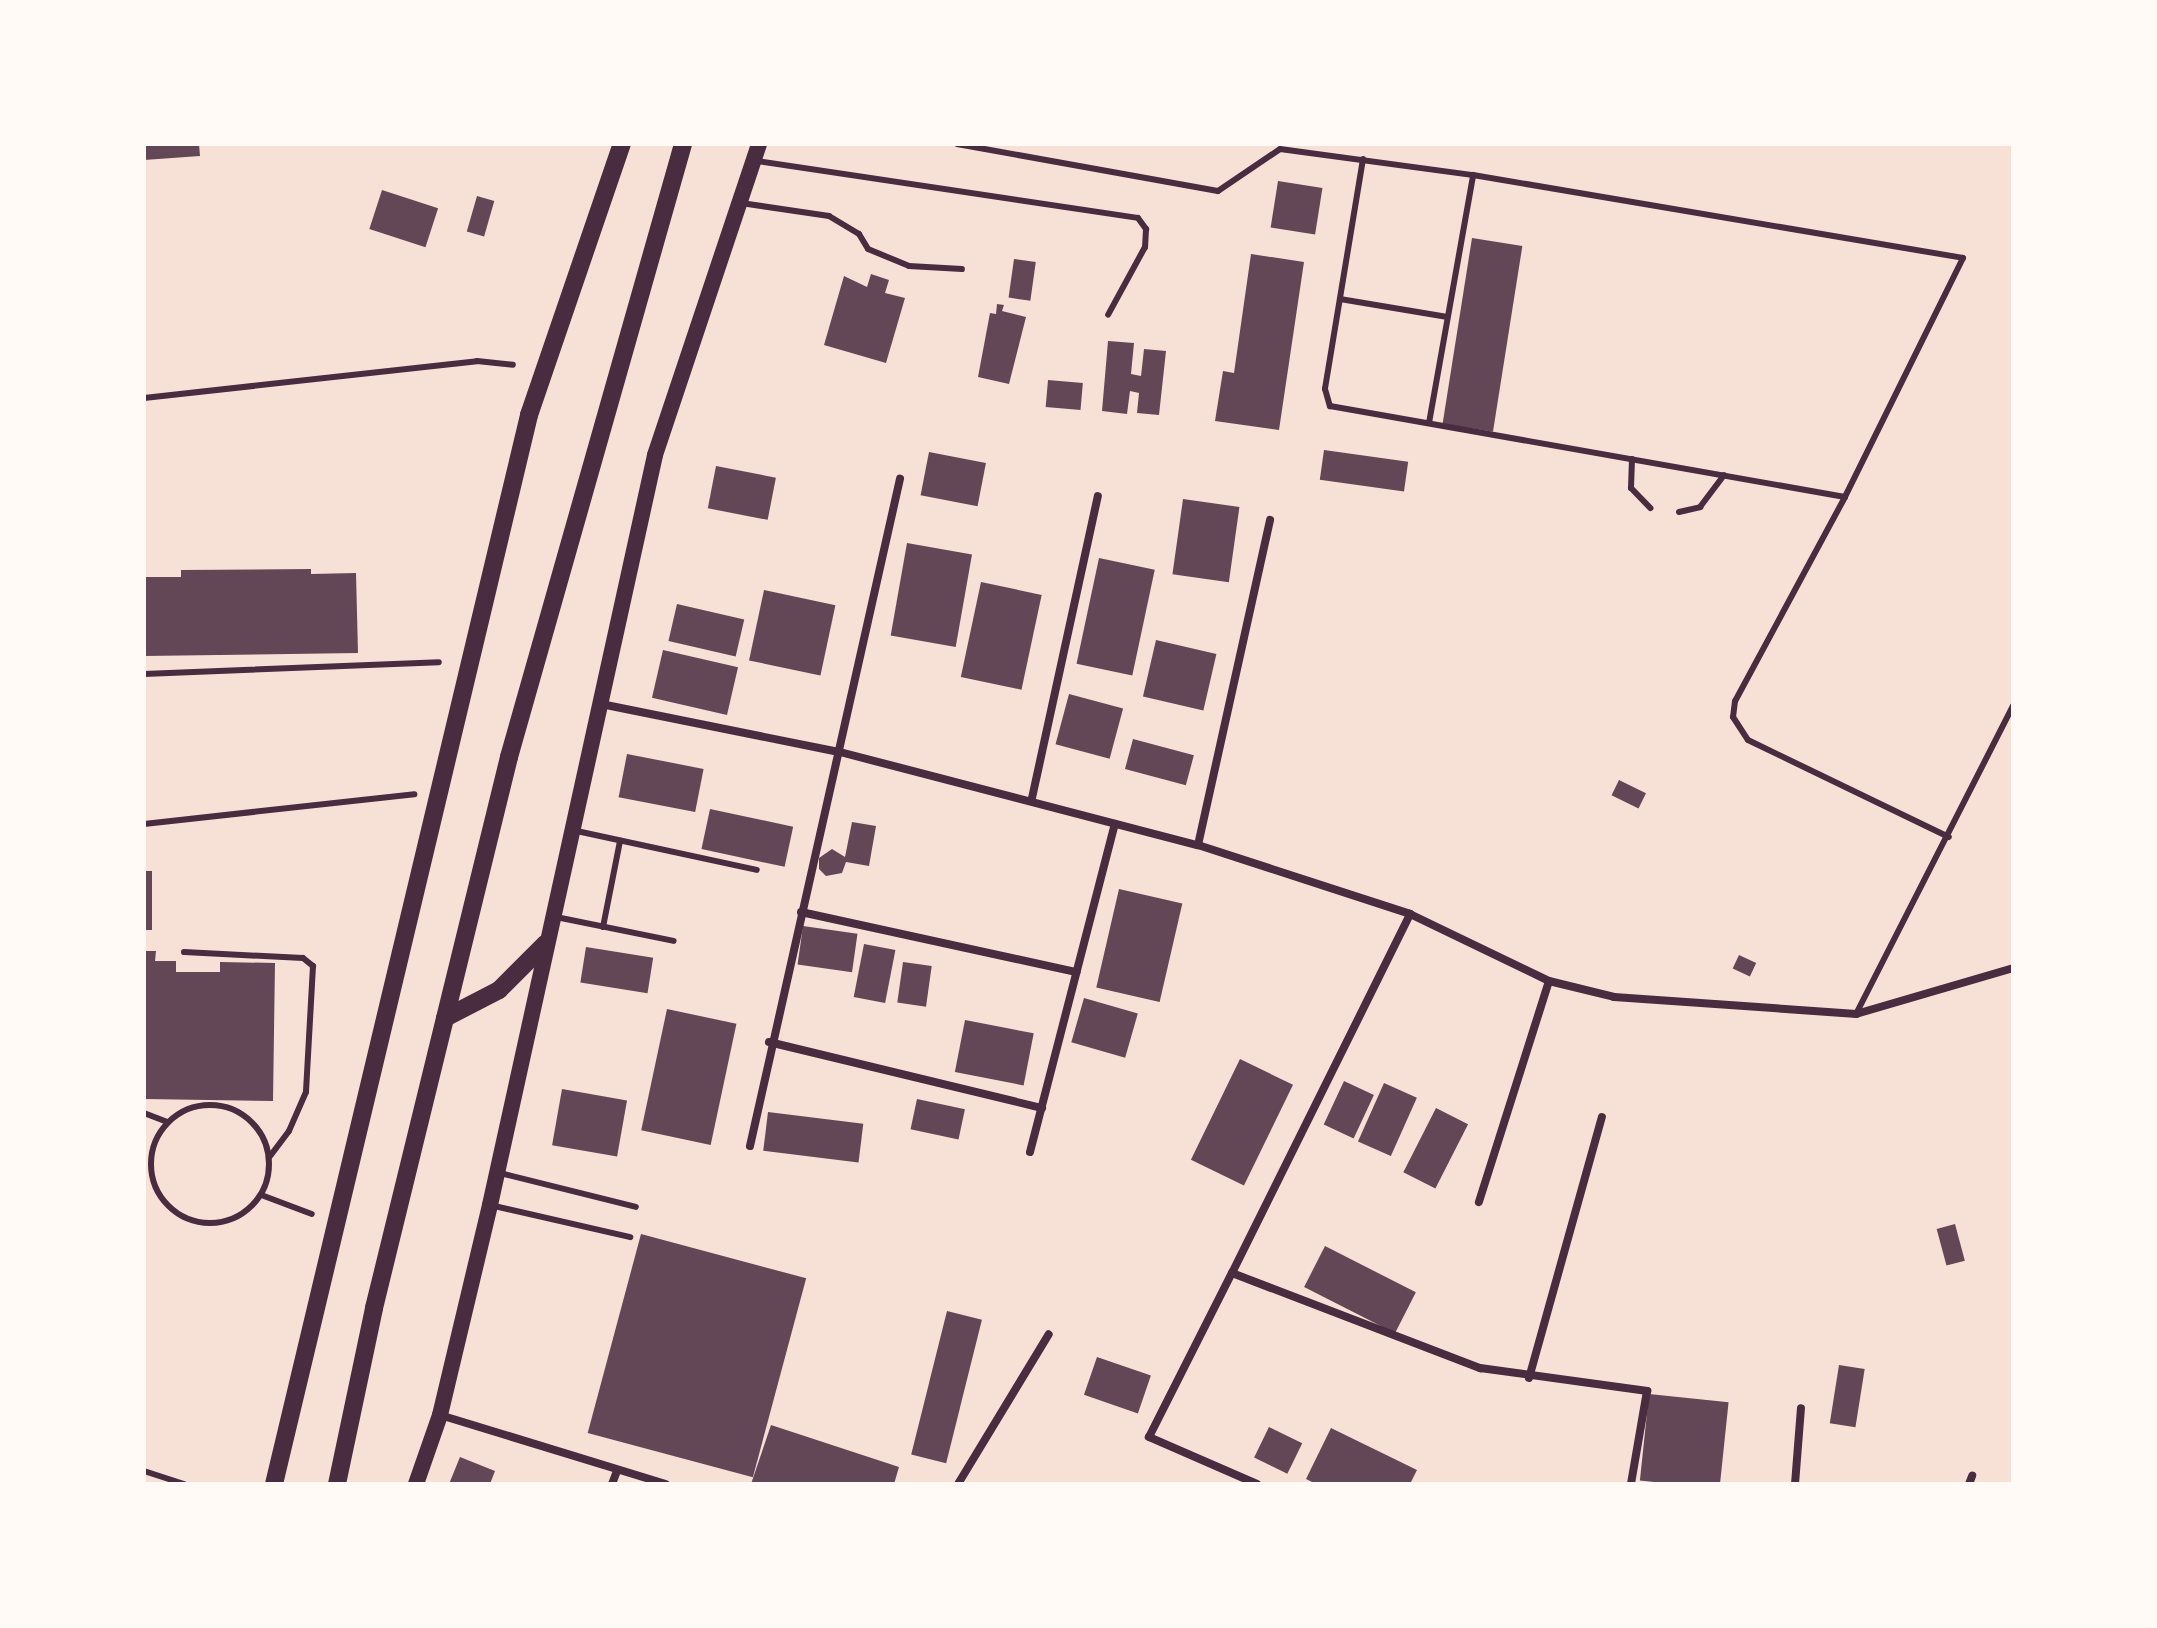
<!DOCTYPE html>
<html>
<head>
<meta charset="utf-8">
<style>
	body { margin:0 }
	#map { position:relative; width:2157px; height:1628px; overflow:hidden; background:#f7e1d7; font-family:"Open Sans",sans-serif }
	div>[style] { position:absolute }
	.building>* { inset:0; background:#644757; transform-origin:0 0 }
	.service>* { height:6px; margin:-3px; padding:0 3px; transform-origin:3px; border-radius:3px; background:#4a2c40 }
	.service>.ring { margin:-3px; padding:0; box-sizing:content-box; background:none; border:6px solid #4a2c40; border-radius:50% }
	.minor>* { height:8px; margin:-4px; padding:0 4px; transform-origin:4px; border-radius:4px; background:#4a2c40 }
	.secondary>* { height:16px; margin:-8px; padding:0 8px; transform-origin:8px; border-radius:8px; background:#4a2c40 }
	.trunk>* { height:18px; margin:-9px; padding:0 9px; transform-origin:9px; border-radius:9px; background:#4a2c40 }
	span { translate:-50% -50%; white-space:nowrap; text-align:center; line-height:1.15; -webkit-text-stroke:8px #fffaf5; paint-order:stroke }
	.frame { position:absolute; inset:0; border:146px solid #fffaf5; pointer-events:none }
</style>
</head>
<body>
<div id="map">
	<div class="building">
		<div style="clip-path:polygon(144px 144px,199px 144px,200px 156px,144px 160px)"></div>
		<div style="left:1278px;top:181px;width:45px;height:47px;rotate:9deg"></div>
		<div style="left:382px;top:190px;width:59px;height:41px;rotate:18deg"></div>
		<div style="left:477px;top:196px;width:18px;height:37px;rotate:16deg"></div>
		<div style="left:1472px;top:238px;width:51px;height:188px;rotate:9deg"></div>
		<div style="clip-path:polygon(1251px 254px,1304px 262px,1279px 430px,1215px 421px,1223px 371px,1234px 373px)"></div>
		<div style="left:1014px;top:259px;width:22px;height:39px;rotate:8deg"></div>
		<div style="clip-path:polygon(871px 274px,889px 280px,885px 293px,905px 298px,886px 363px,824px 345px,844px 276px,867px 287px)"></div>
		<div style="clip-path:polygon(997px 304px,1004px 305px,1002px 311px,1026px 317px,1009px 384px,978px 377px,990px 313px,996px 314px)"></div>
		<div style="clip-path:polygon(1108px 341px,1134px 343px,1131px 374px,1141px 376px,1144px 349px,1166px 351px,1159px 415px,1137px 413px,1139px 393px,1130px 391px,1127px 414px,1102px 411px)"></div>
		<div style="left:1048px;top:380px;width:35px;height:27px;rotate:5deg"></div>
		<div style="left:1324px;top:450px;width:85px;height:30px;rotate:8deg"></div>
		<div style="left:929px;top:452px;width:58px;height:44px;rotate:11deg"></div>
		<div style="left:716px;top:466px;width:61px;height:43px;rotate:11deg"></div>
		<div style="left:1183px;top:499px;width:57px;height:76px;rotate:8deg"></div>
		<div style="left:907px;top:543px;width:66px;height:94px;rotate:10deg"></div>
		<div style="left:1099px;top:558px;width:57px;height:108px;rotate:12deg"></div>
		<div style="clip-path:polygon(311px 569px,311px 574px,356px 573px,358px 653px,144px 656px,144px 577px,181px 577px,181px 570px)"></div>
		<div style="left:981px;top:582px;width:62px;height:97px;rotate:12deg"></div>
		<div style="left:764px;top:590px;width:73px;height:72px;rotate:12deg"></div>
		<div style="left:677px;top:604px;width:69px;height:38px;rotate:13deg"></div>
		<div style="left:1156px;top:640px;width:62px;height:58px;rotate:13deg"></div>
		<div style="left:663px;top:650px;width:77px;height:49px;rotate:13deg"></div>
		<div style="left:1069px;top:694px;width:56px;height:52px;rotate:15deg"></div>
		<div style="left:1133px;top:739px;width:63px;height:31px;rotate:15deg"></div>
		<div style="left:627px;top:754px;width:78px;height:44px;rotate:11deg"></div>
		<div style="left:1619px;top:780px;width:30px;height:17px;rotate:26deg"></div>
		<div style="left:710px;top:809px;width:85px;height:41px;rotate:12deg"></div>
		<div style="clip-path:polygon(852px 822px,876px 826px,869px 866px,846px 862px,842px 873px,826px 876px,819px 869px,819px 858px,832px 849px,845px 857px)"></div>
		<div style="left:144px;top:871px;width:8px;height:59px"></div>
		<div style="left:1119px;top:889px;width:65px;height:101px;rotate:13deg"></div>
		<div style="left:803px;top:926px;width:55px;height:39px;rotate:8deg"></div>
		<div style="left:864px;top:944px;width:32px;height:54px;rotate:11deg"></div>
		<div style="left:586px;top:947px;width:68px;height:36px;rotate:9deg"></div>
		<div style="clip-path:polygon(144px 951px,156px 951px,155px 961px,176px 961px,176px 972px,220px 972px,220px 962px,275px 963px,273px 1101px,144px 1099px)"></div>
		<div style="left:1739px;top:955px;width:19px;height:15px;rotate:25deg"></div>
		<div style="left:903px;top:962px;width:29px;height:41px;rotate:8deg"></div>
		<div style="left:1084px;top:998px;width:56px;height:46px;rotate:16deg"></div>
		<div style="left:667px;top:1009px;width:71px;height:124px;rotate:12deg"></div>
		<div style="left:965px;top:1020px;width:70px;height:53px;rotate:11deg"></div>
		<div style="left:1240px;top:1059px;width:59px;height:112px;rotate:26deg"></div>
		<div style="left:1344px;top:1081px;width:33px;height:48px;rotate:25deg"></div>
		<div style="left:1384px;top:1083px;width:36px;height:64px;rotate:24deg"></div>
		<div style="left:562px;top:1089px;width:66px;height:57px;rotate:10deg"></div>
		<div style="left:917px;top:1099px;width:49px;height:31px;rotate:12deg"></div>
		<div style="left:1436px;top:1108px;width:36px;height:72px;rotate:27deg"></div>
		<div style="left:768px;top:1112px;width:96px;height:39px;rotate:7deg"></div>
		<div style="left:1955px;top:1224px;width:38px;height:19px;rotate:75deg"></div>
		<div style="left:641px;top:1234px;width:171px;height:206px;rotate:15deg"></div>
		<div style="left:1325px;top:1246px;width:102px;height:46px;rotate:27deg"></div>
		<div style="left:947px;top:1311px;width:36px;height:148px;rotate:14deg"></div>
		<div style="left:1097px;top:1357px;width:57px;height:40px;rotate:19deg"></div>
		<div style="left:1839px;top:1365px;width:26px;height:59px;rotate:9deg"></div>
		<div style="left:1649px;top:1394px;width:80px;height:87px;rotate:6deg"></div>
		<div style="clip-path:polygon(771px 1425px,899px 1467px,894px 1484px,751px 1484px)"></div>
		<div style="left:1269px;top:1427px;width:37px;height:34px;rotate:26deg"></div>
		<div style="clip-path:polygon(1331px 1428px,1417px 1470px,1410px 1484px,1316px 1484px,1306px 1479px)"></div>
		<div style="clip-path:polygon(460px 1457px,495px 1471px,490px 1484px,449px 1484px)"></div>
	</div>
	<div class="service">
		<div style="left:957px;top:144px;width:265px;rotate:10.2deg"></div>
		<div style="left:1218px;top:191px;width:75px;rotate:-34.1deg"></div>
		<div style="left:1280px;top:149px;width:195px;rotate:7.7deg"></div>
		<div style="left:1473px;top:175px;width:497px;rotate:9.6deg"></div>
		<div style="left:1963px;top:258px;width:267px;rotate:116.3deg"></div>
		<div style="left:1845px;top:497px;width:232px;rotate:118.3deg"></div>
		<div style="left:1735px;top:701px;width:16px;rotate:97deg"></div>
		<div style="left:1733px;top:717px;width:27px;rotate:57deg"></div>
		<div style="left:1748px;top:740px;width:223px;rotate:25.8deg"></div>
		<div style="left:1363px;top:159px;width:233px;rotate:99.4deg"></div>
		<div style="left:1325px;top:389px;width:18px;rotate:74deg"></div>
		<div style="left:1330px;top:406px;width:523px;rotate:10.02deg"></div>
		<div style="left:757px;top:161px;width:385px;rotate:8.5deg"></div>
		<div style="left:1138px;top:218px;width:14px;rotate:54deg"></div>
		<div style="left:1146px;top:229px;width:18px;rotate:93deg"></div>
		<div style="left:1145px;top:247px;width:77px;rotate:118.6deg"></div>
		<div style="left:741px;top:203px;width:89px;rotate:8.4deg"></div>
		<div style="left:829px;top:216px;width:35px;rotate:31deg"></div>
		<div style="left:859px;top:234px;width:17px;rotate:59deg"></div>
		<div style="left:868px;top:249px;width:44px;rotate:22.5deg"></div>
		<div style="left:909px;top:266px;width:53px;rotate:3.2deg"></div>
		<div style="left:1340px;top:299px;width:109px;rotate:9.5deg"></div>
		<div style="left:144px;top:398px;width:335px;rotate:-6.3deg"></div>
		<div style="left:477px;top:361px;width:36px;rotate:6deg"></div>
		<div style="left:1429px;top:423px;width:252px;rotate:-79.9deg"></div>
		<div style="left:1632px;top:459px;width:29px;rotate:92deg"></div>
		<div style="left:1631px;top:488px;width:28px;rotate:46deg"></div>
		<div style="left:1679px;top:512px;width:22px;rotate:-13deg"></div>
		<div style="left:1700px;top:507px;width:40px;rotate:-53deg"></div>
		<div style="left:144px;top:674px;width:295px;rotate:-2.3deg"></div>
		<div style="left:144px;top:824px;width:272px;rotate:-6.3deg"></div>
		<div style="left:572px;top:830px;width:189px;rotate:12.2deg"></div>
		<div style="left:556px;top:917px;width:120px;rotate:11.5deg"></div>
		<div style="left:603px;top:927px;width:88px;rotate:-78.8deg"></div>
		<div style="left:184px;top:952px;width:119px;rotate:2.9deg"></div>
		<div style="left:303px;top:958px;width:13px;rotate:39deg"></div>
		<div style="left:313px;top:966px;width:126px;rotate:93.2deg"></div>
		<div style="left:306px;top:1092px;width:43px;rotate:113.6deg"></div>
		<div style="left:289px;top:1131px;width:31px;rotate:127deg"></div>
		<div style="left:1856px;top:1014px;width:346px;rotate:-63deg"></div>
		<div class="ring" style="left:151px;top:1105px;width:112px;height:112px"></div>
		<div style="left:144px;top:1113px;width:25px;rotate:21deg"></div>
		<div style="left:500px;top:1173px;width:140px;rotate:14deg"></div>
		<div style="left:264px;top:1196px;width:51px;rotate:20.6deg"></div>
		<div style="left:490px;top:1205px;width:144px;rotate:12.9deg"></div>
		<div style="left:144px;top:1471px;width:42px;rotate:18deg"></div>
	</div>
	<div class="minor">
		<div style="left:601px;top:704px;width:244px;rotate:11.4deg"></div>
		<div style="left:840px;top:752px;width:370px;rotate:14.6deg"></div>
		<div style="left:1198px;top:845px;width:223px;rotate:18deg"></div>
		<div style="left:1410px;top:914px;width:154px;rotate:25.7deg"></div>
		<div style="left:1549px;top:981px;width:232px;rotate:107.6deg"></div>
		<div style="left:1032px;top:798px;width:309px;rotate:-77.7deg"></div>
		<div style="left:1198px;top:845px;width:333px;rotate:-77.5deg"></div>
		<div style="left:801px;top:912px;width:282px;rotate:12.3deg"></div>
		<div style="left:1549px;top:981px;width:67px;rotate:13.8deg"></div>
		<div style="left:1614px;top:997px;width:243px;rotate:4deg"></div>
		<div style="left:1856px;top:1014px;width:164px;rotate:-16.3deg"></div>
		<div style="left:769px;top:1042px;width:281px;rotate:13.6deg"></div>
		<div style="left:750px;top:1146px;width:684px;rotate:-77.33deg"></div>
		<div style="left:1030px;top:1152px;width:339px;rotate:-75.5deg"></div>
		<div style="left:1232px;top:1273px;width:401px;rotate:-63.6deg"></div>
		<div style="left:1529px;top:1378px;width:271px;rotate:-74.4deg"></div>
		<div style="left:440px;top:1415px;width:236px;rotate:17deg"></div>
		<div style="left:612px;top:1484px;width:14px;rotate:-69deg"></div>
		<div style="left:958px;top:1484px;width:175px;rotate:-58.8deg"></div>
		<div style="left:1257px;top:1484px;width:118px;rotate:-156.5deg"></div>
		<div style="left:1149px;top:1437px;width:184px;rotate:-63.2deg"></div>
		<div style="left:1232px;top:1273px;width:266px;rotate:21deg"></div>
		<div style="left:1480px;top:1368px;width:169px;rotate:7.8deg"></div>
		<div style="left:1647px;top:1391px;width:94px;rotate:99.8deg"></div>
		<div style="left:1795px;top:1484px;width:76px;rotate:-85.5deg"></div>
		<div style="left:1969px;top:1484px;width:9px;rotate:-69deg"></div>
	</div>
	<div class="secondary">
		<div style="left:416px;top:1484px;width:73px;rotate:-70.8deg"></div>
		<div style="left:440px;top:1415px;width:216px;rotate:-76.6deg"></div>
		<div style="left:490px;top:1205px;width:768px;rotate:-77.59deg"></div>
		<div style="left:655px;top:455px;width:328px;rotate:-71.5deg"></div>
	</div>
	<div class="trunk">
		<div style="left:445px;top:1018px;width:61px;rotate:-27.4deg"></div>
		<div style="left:499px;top:990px;width:66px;rotate:-45deg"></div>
		<div style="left:274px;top:1484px;width:1099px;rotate:-76.58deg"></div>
		<div style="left:529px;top:415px;width:287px;rotate:-71.1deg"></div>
		<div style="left:337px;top:1484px;width:180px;rotate:-78.1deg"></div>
		<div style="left:374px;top:1308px;width:567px;rotate:-76.23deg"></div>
		<div style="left:509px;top:757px;width:637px;rotate:-74.15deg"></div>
	</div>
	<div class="frame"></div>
</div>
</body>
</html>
